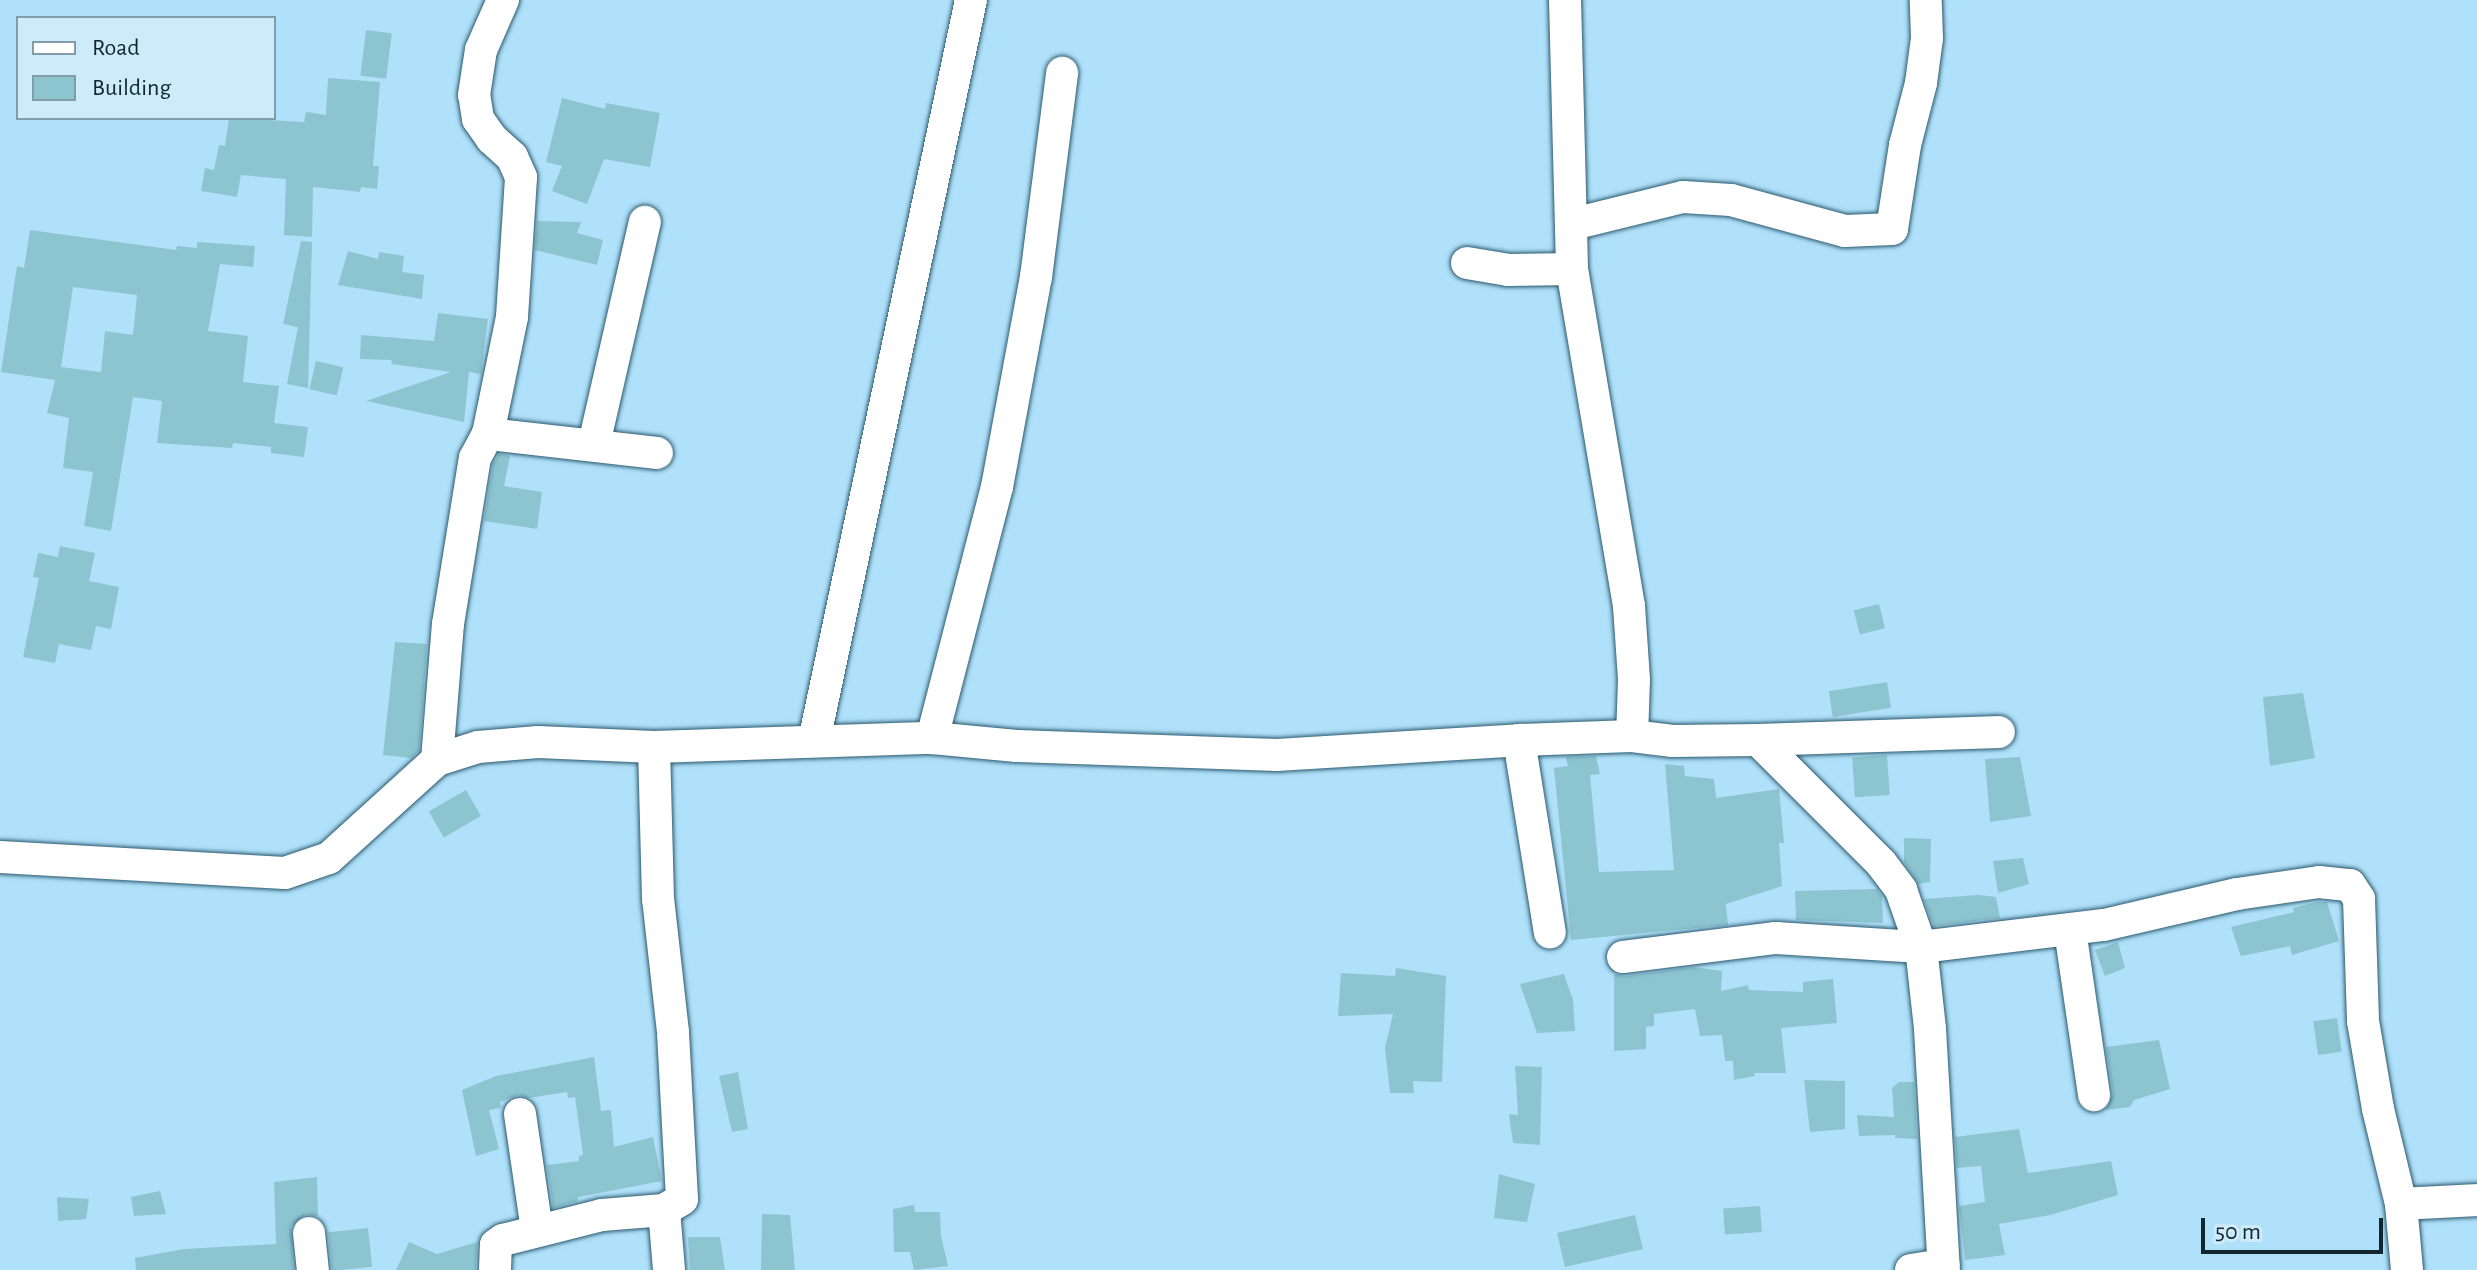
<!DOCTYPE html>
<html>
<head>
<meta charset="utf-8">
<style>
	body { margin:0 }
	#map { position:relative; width:2477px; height:1270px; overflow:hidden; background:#b0e1fa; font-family:"Alegreya Sans",sans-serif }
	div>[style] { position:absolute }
	.building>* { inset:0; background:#8cc5d0; transform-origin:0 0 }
	.roads { filter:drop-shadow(0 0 2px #2b596e) drop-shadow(0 0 2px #2b596e) }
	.minor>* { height:32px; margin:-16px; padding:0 16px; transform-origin:16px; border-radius:16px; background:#fff }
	span { translate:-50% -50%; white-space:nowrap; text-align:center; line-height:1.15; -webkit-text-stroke:7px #ceebfa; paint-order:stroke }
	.legend { position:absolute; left:16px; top:16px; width:260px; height:104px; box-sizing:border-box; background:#ceebfa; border:2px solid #839ca9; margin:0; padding:10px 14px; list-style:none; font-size:24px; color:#12262f }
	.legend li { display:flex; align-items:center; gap:16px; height:40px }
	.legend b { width:40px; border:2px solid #839ca9 }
	.scale { position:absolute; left:2201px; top:1218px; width:182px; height:36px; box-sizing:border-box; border:4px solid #12262f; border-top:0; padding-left:10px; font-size:24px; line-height:28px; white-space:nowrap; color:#12262f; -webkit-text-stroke:6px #ceebfa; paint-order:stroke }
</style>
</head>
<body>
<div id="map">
	<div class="building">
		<div style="left:366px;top:30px;width:26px;height:46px;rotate:7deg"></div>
		<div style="clip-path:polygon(328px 78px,380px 82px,373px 166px,379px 166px,377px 189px,361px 187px,360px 192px,313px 187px,312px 237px,284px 235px,286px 179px,241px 175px,237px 197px,201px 191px,205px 168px,214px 170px,219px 145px,225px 146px,229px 118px,304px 122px,306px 112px,326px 115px)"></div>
		<div style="clip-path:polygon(562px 98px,605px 109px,606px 103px,660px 113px,650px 167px,604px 159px,587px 204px,552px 191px,562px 166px,546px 162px)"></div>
		<div style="clip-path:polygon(537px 221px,581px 222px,577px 233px,603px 240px,597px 265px,535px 250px)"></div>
		<div style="clip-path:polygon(evenodd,30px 230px,176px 250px,177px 246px,197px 248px,197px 242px,255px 246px,253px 267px,220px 264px,208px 331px,248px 336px,243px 382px,279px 386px,274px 423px,308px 427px,304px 457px,271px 453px,271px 447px,233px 443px,232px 448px,157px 443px,162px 401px,133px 397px,111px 531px,84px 526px,93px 472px,63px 468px,69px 418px,47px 413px,55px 380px,1px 372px,17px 266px,24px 268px,30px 230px,73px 287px,137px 295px,133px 335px,105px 331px,101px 372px,61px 367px,73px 287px)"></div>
		<div style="clip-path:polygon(301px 241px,312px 242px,308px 388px,287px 384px,298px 327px,283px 324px)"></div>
		<div style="clip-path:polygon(348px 251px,378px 259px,379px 252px,404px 256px,402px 272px,424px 275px,422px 299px,338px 285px)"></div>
		<div style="clip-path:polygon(438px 313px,488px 319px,481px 374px,469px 372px,464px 422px,366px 401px,451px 372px,391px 364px,392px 360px,360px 359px,361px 335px,434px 341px)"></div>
		<div style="left:316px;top:361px;width:28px;height:29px;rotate:13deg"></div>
		<div style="clip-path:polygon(499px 454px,510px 456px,504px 486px,542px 492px,537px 529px,484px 521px,493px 464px)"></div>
		<div style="clip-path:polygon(60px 546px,95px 553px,89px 581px,119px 587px,111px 629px,96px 626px,91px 650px,59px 644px,55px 663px,23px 657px,39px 578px,33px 577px,38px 553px,58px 557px)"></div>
		<div style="left:1879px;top:604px;width:25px;height:26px;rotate:76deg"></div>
		<div style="clip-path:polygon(395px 642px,427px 644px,419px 751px,411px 758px,383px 755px)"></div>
		<div style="left:1887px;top:682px;width:26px;height:59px;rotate:81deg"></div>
		<div style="clip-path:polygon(2303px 693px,2315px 758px,2270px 766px,2263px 697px)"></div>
		<div style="left:1887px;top:755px;width:40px;height:35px;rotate:86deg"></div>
		<div style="clip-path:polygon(1596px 756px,1600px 774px,1590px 775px,1599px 872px,1674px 870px,1665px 764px,1684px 766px,1685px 776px,1714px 779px,1716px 798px,1779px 789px,1784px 843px,1779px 843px,1782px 886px,1726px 904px,1728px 925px,1571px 940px,1554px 768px,1568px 766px,1566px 757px)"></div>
		<div style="clip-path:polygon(2020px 757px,2031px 816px,1990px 822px,1985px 759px)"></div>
		<div style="left:466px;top:790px;width:30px;height:43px;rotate:60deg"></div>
		<div style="clip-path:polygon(1904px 838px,1931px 839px,1930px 882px,1919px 884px,1904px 862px)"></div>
		<div style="clip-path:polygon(2023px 858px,2029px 884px,1998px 893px,1993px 861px)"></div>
		<div style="clip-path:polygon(1877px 889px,1882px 896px,1883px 923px,1796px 920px,1795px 891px)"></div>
		<div style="clip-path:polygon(1978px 895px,1996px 897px,2000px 918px,1934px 926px,1924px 899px)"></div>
		<div style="clip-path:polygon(2317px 902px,2327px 902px,2339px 941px,2292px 955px,2290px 946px,2241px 956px,2231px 927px,2294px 912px,2293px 908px)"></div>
		<div style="clip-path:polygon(2118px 942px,2125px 968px,2105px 976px,2095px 950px)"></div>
		<div style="clip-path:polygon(1694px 967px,1722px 971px,1721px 991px,1748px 985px,1749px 990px,1803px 992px,1803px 982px,1833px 979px,1837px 1023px,1781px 1028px,1786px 1073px,1754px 1073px,1755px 1076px,1734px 1080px,1733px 1061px,1725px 1061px,1722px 1035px,1700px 1036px,1695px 1009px,1654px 1014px,1654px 1026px,1646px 1027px,1646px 1049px,1614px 1051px,1614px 974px,1625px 976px)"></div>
		<div style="clip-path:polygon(1396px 968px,1446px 976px,1442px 1082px,1413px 1081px,1414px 1093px,1390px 1093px,1385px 1048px,1393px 1014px,1338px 1016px,1341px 973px,1395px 976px)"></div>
		<div style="clip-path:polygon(1564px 974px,1573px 1000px,1575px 1031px,1537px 1033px,1520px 984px)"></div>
		<div style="left:2337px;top:1018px;width:34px;height:24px;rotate:82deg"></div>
		<div style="clip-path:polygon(2159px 1040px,2170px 1089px,2134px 1100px,2130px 1107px,2106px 1110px,2113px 1093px,2106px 1047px)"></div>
		<div style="clip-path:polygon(594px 1057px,601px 1111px,611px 1110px,614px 1147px,653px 1137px,662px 1181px,578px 1197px,578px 1201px,553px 1208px,547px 1165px,579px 1161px,579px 1156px,583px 1155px,575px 1097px,568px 1098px,567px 1092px,529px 1098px,518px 1095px,500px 1102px,501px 1108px,489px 1110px,499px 1149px,476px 1156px,462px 1090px,496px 1076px)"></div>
		<div style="clip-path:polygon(1515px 1066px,1542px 1067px,1540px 1145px,1513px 1143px,1509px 1114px,1518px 1115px)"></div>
		<div style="clip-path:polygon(738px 1072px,748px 1129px,732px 1132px,719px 1076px)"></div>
		<div style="clip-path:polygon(1804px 1080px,1845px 1081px,1845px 1129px,1810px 1132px)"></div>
		<div style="clip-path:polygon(1899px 1082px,1914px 1082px,1917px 1139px,1895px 1138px,1895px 1135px,1859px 1136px,1857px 1115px,1894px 1117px,1892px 1088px)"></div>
		<div style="clip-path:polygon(2019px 1129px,2028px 1173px,2111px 1161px,2118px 1195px,2050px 1215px,1999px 1224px,2005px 1255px,1965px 1260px,1959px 1206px,1985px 1202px,1981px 1166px,1957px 1168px,1955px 1137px)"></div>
		<div style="clip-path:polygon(1499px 1174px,1535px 1184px,1527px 1222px,1494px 1218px)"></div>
		<div style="clip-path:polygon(317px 1177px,318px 1216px,306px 1214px,291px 1226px,294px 1270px,136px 1270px,135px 1258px,184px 1249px,276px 1244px,274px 1182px)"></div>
		<div style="clip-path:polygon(160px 1191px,166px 1214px,134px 1216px,131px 1197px)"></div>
		<div style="clip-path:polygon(57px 1197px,89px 1199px,86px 1219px,58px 1221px)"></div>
		<div style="clip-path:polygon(914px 1205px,915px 1212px,940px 1212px,941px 1236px,948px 1266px,914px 1270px,910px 1252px,894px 1252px,893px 1209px)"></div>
		<div style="left:1760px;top:1206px;width:26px;height:37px;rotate:86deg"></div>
		<div style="clip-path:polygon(762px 1214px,790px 1215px,795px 1270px,761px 1270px)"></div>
		<div style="left:1635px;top:1215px;width:35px;height:80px;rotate:77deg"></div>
		<div style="left:368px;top:1228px;width:39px;height:40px;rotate:84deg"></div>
		<div style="clip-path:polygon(688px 1237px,720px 1237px,725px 1270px,690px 1270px)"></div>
		<div style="clip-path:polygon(409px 1242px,437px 1254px,477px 1242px,476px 1270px,396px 1270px)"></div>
	</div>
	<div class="roads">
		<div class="minor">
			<div style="left:1565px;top:0;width:269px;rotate:88.5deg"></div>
			<div style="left:1572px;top:269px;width:342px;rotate:80.4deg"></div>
			<div style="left:1629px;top:606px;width:74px;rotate:86.1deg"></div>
			<div style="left:1634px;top:680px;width:56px;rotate:92deg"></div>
			<div style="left:1573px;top:224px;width:113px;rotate:-13.8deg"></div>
			<div style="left:1683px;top:197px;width:48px;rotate:3.6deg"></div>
			<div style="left:1731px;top:200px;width:118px;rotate:15.2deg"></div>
			<div style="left:1845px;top:231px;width:47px;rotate:-2.4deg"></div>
			<div style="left:1892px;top:229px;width:85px;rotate:-81.2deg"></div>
			<div style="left:1905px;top:145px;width:64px;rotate:-75.5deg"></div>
			<div style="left:1921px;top:83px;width:45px;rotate:-82.4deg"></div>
			<div style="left:1927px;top:38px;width:38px;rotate:-92deg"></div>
			<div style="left:1467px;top:263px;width:43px;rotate:9.5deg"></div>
			<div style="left:1509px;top:270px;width:63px;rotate:-0.9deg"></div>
			<div style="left:488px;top:434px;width:119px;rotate:-78.4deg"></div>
			<div style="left:512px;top:317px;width:140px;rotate:-86.3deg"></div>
			<div style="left:521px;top:177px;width:22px;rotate:-114deg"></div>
			<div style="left:512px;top:157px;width:27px;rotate:-138deg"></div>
			<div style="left:492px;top:139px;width:24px;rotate:-125deg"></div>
			<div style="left:478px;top:119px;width:24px;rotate:-99deg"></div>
			<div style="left:474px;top:95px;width:46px;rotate:-81.2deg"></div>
			<div style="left:481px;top:50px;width:55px;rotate:-66.3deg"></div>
			<div style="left:594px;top:444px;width:228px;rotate:-77.1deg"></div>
			<div style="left:932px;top:738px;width:259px;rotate:-75.5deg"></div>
			<div style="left:997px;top:487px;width:214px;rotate:-79.5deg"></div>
			<div style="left:1036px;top:277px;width:206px;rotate:-82.7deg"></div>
			<div style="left:1519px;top:740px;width:195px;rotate:80.9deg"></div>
			<div style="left:1758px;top:740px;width:241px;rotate:-1.9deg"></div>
			<div style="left:814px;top:741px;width:757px;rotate:-78.04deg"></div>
			<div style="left:437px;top:760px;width:136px;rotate:-85.4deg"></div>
			<div style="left:448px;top:624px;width:168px;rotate:-80.8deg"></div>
			<div style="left:475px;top:458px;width:27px;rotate:-62deg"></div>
			<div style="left:488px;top:434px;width:170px;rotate:6.4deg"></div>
			<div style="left:0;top:857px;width:285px;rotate:3.2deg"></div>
			<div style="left:285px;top:873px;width:46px;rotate:-18.8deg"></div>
			<div style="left:329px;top:858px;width:146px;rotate:-42.2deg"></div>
			<div style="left:437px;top:760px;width:43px;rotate:-17.6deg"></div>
			<div style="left:478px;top:747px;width:60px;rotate:-4.8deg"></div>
			<div style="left:538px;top:742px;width:116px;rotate:2.5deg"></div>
			<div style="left:654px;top:747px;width:278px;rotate:-1.9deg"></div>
			<div style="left:932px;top:738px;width:85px;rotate:5.4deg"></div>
			<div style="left:1017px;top:746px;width:260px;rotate:2deg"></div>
			<div style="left:1277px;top:755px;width:242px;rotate:-3.5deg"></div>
			<div style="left:1519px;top:740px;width:113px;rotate:-2deg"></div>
			<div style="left:1632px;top:736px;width:41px;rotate:7deg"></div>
			<div style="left:1673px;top:741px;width:85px;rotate:-0.7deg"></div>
			<div style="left:1758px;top:740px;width:174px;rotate:45deg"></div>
			<div style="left:1881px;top:863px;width:34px;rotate:53deg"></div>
			<div style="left:1901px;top:890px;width:60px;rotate:70.7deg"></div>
			<div style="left:1921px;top:947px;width:82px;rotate:83.7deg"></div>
			<div style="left:1930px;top:1029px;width:241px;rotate:86.7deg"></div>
			<div style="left:2070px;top:930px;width:167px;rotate:81.7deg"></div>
			<div style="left:1623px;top:957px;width:154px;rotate:-7.1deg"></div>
			<div style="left:1776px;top:938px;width:145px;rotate:3.6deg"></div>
			<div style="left:1921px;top:947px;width:184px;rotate:-6.9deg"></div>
			<div style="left:2104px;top:925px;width:137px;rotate:-13.1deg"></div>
			<div style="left:2237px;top:894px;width:83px;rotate:-8.3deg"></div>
			<div style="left:2319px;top:882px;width:31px;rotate:6deg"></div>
			<div style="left:2350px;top:885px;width:17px;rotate:57deg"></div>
			<div style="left:2359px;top:899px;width:122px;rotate:88.1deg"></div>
			<div style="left:2363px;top:1021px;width:89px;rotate:80.3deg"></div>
			<div style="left:2378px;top:1109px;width:98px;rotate:76.4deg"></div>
			<div style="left:2401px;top:1204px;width:66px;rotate:84.8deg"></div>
			<div style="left:520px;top:1114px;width:117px;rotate:81.7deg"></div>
			<div style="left:2401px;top:1204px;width:76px;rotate:-3deg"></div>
			<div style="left:664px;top:1210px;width:60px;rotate:85.2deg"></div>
			<div style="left:309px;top:1233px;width:37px;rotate:84deg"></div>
			<div style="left:495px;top:1270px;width:25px;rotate:-88deg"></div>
			<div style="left:496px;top:1245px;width:9px;rotate:-36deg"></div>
			<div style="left:503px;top:1240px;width:102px;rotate:-14.2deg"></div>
			<div style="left:602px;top:1215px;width:62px;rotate:-4.6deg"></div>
			<div style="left:664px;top:1210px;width:21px;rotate:-31deg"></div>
			<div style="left:682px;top:1199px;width:167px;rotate:-93.1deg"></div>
			<div style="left:673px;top:1032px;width:134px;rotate:-96.4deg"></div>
			<div style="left:658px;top:899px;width:152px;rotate:-91.5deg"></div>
			<div style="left:1911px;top:1270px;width:33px;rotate:-9deg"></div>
		</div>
	</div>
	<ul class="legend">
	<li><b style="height:10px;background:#fff"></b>Road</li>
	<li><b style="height:22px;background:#8cc5d0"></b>Building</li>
	</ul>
	<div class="scale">50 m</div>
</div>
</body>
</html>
